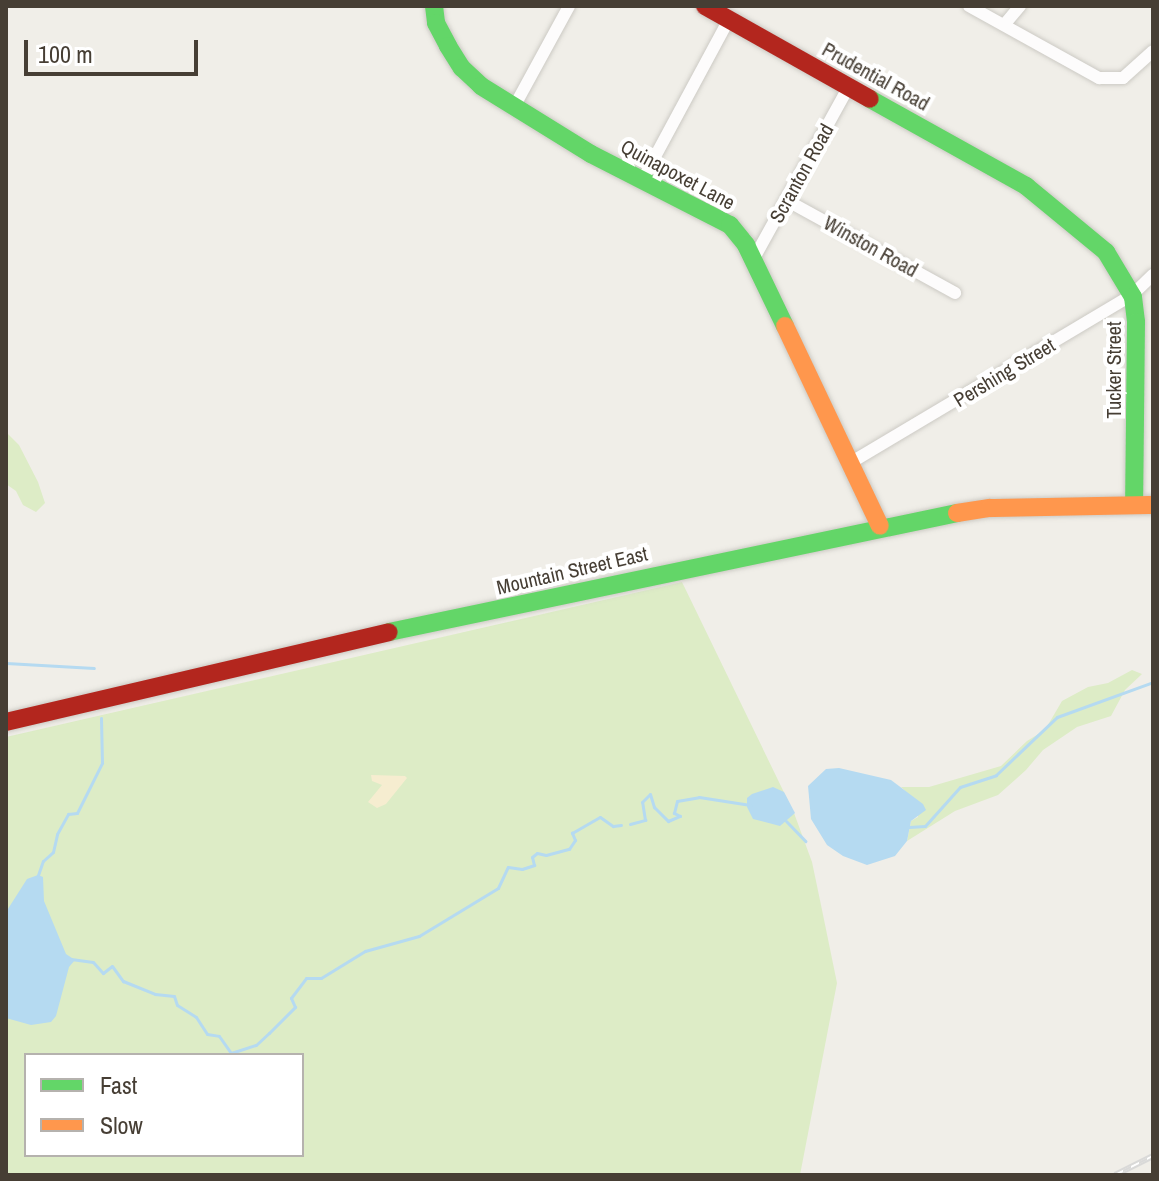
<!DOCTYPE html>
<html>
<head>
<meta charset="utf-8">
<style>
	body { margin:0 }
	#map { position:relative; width:1159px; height:1181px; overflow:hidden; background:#f0eee8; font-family:"Archivo Narrow",sans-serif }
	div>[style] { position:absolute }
	.green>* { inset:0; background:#ddecc6 }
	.sand>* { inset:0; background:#f6edd0 }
	.water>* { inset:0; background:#b5daf1 }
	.stream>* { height:3px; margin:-1.5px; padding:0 1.5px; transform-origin:1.5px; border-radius:1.5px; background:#b5daf1 }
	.roads { filter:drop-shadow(0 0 2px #cccac4) drop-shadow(0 0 2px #cccac4) }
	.street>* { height:12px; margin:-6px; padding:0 6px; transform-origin:6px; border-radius:6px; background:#fdfcfc }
	.fast>* { height:18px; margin:-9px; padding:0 9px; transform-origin:9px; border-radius:9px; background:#63d668 }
	.slow>* { height:18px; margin:-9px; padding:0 9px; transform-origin:9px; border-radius:9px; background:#ff974d }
	.jam>* { height:18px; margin:-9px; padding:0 9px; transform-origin:9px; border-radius:9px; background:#b3261e }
	.rail>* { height:6px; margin-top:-3px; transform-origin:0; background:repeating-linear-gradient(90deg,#fff 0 9px,#d9d9d8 0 18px); box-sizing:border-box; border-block:2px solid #d9d9d8 }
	span { translate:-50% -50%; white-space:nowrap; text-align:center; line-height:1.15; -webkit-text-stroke:8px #fff; paint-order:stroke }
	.street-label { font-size:20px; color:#463e34 }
	.frame { position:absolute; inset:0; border:8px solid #463e34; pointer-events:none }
	.legend { position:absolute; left:24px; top:1053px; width:280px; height:104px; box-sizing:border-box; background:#fff; border:2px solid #b5b2ae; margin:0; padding:10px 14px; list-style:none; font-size:24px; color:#463e34 }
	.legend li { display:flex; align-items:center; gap:16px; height:40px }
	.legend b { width:40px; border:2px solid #b5b2ae }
	.scale { position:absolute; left:24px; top:40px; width:174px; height:36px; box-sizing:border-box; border:4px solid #463e34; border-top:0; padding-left:10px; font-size:24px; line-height:28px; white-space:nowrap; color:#463e34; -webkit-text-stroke:6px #fff; paint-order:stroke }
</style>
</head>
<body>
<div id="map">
	<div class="green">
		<div style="clip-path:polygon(6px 432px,19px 445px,38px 482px,45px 503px,36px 512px,23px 505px,16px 491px,6px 484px)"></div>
		<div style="clip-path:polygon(evenodd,682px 582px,794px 813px,812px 862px,821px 905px,837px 983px,800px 1175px,6px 1175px,6px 737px,682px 582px,26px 1055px,302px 1055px,302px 1155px,26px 1155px,26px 1055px)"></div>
		<div style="clip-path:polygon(1132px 670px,1142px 674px,1125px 690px,1111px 716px,1077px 727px,1043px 750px,1026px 770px,998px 795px,955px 811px,907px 841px,911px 821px,918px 817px,917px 802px,901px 787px,929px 787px,1001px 766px,1027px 741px,1045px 730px,1062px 701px,1088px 687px,1108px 683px)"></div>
	</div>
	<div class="sand">
		<div style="clip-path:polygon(371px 775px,405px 776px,407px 778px,386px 804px,377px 808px,368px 802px,382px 785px,372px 781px)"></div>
	</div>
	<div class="water">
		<div style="clip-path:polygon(839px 768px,891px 780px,923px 804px,926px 810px,911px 821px,907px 841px,895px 856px,867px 865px,843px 856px,827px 845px,811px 819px,808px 786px,826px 769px)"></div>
		<div style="clip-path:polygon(773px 787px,784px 792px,795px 813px,780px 826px,753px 819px,747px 807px,747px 798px,752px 794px)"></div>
		<div style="clip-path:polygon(38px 875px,43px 877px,44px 901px,66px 954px,75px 960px,69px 967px,56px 1016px,51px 1022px,31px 1025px,6px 1018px,6px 912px,27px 879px)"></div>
	</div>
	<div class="stream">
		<div style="left:6px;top:663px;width:88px;rotate:3.3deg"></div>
		<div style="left:786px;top:821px;width:28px;rotate:46deg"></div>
		<div style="left:630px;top:824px;width:16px;rotate:-15deg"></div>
		<div style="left:645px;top:820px;width:18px;rotate:-99deg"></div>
		<div style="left:642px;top:802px;width:11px;rotate:-45deg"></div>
		<div style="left:650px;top:794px;width:14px;rotate:73deg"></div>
		<div style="left:654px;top:807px;width:20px;rotate:45deg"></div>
		<div style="left:668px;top:821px;width:13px;rotate:-23deg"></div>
		<div style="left:680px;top:816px;width:7px;rotate:-153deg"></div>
		<div style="left:674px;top:813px;width:12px;rotate:-76deg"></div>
		<div style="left:677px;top:801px;width:22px;rotate:-10deg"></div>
		<div style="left:699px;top:797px;width:52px;rotate:8.9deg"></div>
		<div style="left:909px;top:827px;width:16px;rotate:-4deg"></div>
		<div style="left:925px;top:826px;width:52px;rotate:-48.1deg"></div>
		<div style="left:960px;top:787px;width:38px;rotate:-18deg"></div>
		<div style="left:996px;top:775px;width:84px;rotate:-43.6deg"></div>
		<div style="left:1057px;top:717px;width:102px;rotate:-20deg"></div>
		<div style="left:37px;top:878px;width:18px;rotate:-71deg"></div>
		<div style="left:43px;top:861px;width:13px;rotate:-42deg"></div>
		<div style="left:53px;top:852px;width:18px;rotate:-77deg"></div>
		<div style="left:57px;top:834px;width:23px;rotate:-61deg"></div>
		<div style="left:68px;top:814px;width:9px;rotate:-6deg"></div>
		<div style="left:77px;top:813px;width:56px;rotate:-63.4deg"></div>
		<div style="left:102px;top:763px;width:45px;rotate:-91.3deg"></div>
		<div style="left:71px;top:959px;width:22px;rotate:8deg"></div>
		<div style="left:93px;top:962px;width:15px;rotate:48deg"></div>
		<div style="left:103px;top:973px;width:11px;rotate:-38deg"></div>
		<div style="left:112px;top:966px;width:19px;rotate:54deg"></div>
		<div style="left:123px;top:981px;width:35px;rotate:22deg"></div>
		<div style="left:155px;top:994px;width:19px;rotate:6deg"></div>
		<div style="left:174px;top:996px;width:9px;rotate:72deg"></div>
		<div style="left:177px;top:1005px;width:22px;rotate:32deg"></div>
		<div style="left:196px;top:1017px;width:20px;rotate:57deg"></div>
		<div style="left:207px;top:1034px;width:12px;rotate:9deg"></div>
		<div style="left:219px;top:1036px;width:21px;rotate:55deg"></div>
		<div style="left:231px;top:1053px;width:26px;rotate:-18deg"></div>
		<div style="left:256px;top:1045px;width:18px;rotate:-43deg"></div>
		<div style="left:269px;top:1033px;width:37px;rotate:-45deg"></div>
		<div style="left:295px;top:1007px;width:10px;rotate:-114deg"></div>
		<div style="left:291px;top:998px;width:25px;rotate:-53deg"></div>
		<div style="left:306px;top:978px;width:15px"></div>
		<div style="left:321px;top:978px;width:52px;rotate:-31.5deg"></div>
		<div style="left:365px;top:951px;width:56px;rotate:-15.5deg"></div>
		<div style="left:419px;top:936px;width:92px;rotate:-31.3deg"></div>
		<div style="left:498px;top:888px;width:23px;rotate:-65deg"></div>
		<div style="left:508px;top:867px;width:14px;rotate:8deg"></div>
		<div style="left:522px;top:869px;width:13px;rotate:-18deg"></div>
		<div style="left:534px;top:865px;width:8px;rotate:-104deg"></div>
		<div style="left:532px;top:857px;width:6px;rotate:-39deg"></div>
		<div style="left:537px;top:853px;width:9px;rotate:13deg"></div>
		<div style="left:546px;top:855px;width:24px;rotate:-15deg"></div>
		<div style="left:569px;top:849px;width:11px;rotate:-56deg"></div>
		<div style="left:575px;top:840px;width:8px;rotate:-113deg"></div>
		<div style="left:572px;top:833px;width:32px;rotate:-30deg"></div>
		<div style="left:600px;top:817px;width:16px;rotate:35deg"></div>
		<div style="left:613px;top:826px;width:8px;rotate:-7deg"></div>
	</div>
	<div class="roads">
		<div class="street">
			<div style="left:969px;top:6px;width:149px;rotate:29deg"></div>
			<div style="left:1099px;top:78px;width:24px"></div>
			<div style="left:1123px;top:78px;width:40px;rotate:-42deg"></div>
			<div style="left:1004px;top:25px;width:25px;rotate:-50deg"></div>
			<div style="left:514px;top:107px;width:115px;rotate:-61.4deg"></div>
			<div style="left:643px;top:179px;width:182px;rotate:-61.7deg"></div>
			<div style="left:786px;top:200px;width:193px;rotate:28.8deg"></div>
			<div style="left:753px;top:260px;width:199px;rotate:-61.1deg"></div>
			<div style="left:850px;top:463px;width:328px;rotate:-30.8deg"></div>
			<div style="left:1132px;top:295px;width:29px;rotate:-44deg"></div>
		</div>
		<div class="fast">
			<div style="left:434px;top:6px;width:17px;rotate:83deg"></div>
			<div style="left:436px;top:23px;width:26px;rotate:62deg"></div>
			<div style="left:448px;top:46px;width:26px;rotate:58deg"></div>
			<div style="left:462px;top:68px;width:26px;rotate:43deg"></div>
			<div style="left:481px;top:86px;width:129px;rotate:31.7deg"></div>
			<div style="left:591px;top:154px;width:156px;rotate:27.1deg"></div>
			<div style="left:730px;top:225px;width:26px;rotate:51deg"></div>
			<div style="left:746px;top:245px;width:90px;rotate:64.3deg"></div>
			<div style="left:870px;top:99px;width:179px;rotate:29.1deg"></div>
			<div style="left:1026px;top:186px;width:104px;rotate:39.5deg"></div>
			<div style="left:1106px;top:252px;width:52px;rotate:59deg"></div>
			<div style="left:1133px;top:297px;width:25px;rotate:83deg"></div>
			<div style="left:1136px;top:322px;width:183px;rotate:90.6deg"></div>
			<div style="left:389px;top:632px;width:580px;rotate:-11.83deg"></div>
		</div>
		<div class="slow">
			<div style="left:785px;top:326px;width:221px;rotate:64.6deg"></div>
			<div style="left:957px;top:513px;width:33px;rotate:-9deg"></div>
			<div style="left:990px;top:508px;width:163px;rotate:-1.1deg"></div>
		</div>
		<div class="jam">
			<div style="left:705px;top:6px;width:189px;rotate:29.4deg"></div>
			<div style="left:6px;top:722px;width:393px;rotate:-13.2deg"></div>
		</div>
	</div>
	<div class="rail">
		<div style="left:1115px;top:1175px;width:42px;rotate:-26.6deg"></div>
	</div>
	<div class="street-label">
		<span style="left:876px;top:76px;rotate:29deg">Prudential Road</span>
		<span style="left:801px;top:173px;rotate:-61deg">Scranton Road</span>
		<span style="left:678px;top:174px;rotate:28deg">Quinapoxet Lane</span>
		<span style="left:871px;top:246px;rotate:29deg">Winston Road</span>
		<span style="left:1113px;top:370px;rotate:-90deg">Tucker Street</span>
		<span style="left:1004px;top:372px;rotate:-31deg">Pershing Street</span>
		<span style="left:572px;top:570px;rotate:-13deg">Mountain Street East</span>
	</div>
	<div class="frame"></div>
	<ul class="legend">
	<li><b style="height:10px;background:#63d668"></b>Fast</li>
	<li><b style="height:10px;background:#ff974d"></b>Slow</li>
	</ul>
	<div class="scale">100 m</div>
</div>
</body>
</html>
